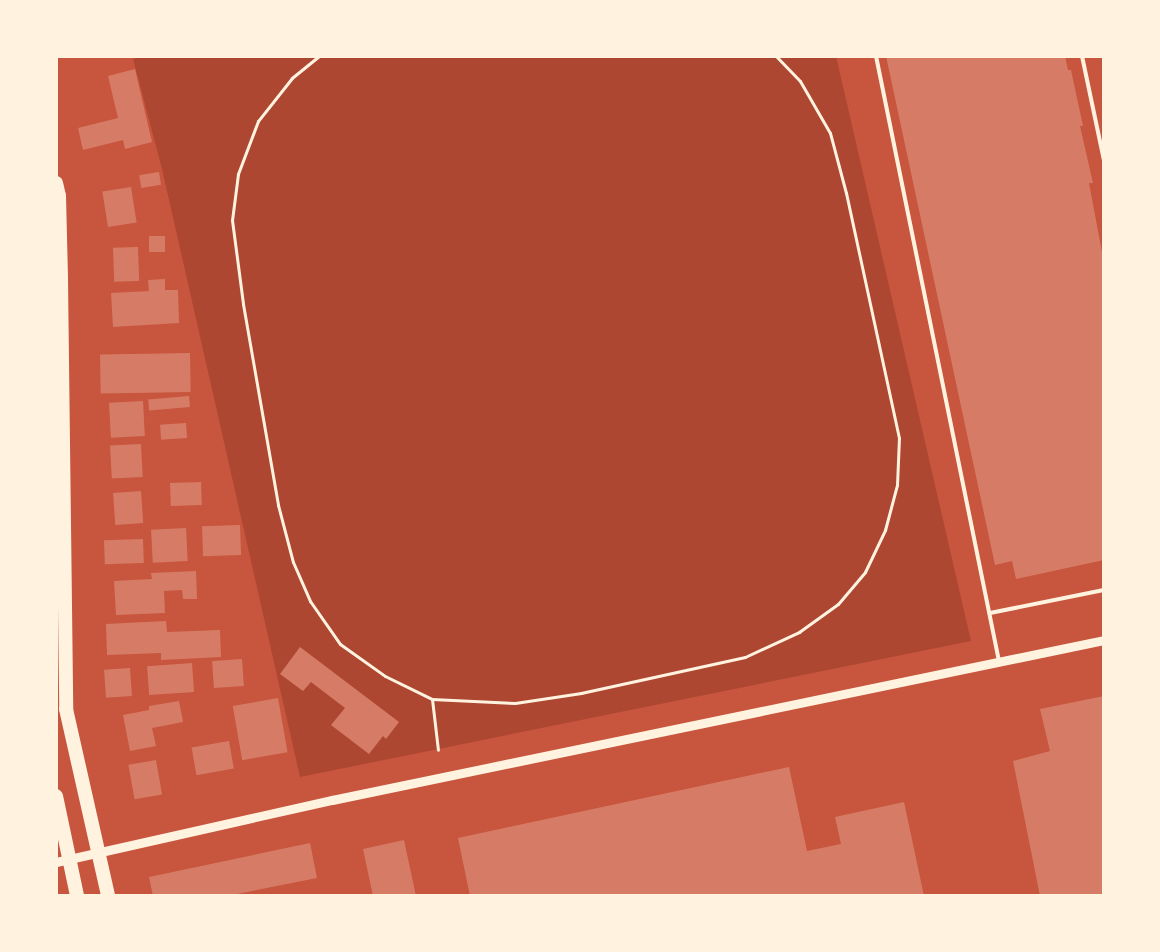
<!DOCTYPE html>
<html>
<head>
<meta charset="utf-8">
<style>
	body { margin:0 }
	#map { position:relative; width:1160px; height:952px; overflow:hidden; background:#c8553d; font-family:Raleway,sans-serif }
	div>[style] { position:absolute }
	.green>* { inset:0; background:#ae4732 }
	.building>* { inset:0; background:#d67c66; transform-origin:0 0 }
	.path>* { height:3px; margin:-1.5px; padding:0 1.5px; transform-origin:1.5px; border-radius:1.5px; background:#fff3e0 }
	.service>* { height:4px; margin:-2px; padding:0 2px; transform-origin:2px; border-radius:2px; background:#fff3e0 }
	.tertiary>* { height:9px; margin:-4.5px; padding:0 4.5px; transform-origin:4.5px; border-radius:4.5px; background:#fff3e0 }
	.trunk>* { height:14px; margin:-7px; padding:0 7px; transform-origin:7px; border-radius:7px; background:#fff3e0 }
	span { translate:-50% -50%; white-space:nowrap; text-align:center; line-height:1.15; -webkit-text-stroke:4px #fff3e0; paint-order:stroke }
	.frame { position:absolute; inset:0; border:58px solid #fff3e0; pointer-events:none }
</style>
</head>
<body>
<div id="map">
	<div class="green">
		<div style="clip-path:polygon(145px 56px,836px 56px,971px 641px,300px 777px,162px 169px,133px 59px)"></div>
	</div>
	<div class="building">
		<div style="clip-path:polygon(886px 56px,1065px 56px,1068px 70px,1071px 70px,1083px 126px,1080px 126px,1093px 183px,1089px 183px,1104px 263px,1104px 560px,1016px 579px,1012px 561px,995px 565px)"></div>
		<div style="clip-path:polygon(135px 69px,152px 142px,125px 149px,123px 140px,83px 150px,78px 128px,118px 118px,108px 76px)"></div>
		<div style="left:159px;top:172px;width:13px;height:20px;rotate:81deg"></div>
		<div style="left:131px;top:187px;width:36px;height:29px;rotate:81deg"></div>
		<div style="left:149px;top:236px;width:16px;height:16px"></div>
		<div style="left:138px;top:247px;width:34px;height:25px;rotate:88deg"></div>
		<div style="clip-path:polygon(165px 279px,165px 290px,178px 290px,179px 323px,113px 327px,111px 293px,149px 291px,148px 280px)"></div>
		<div style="left:190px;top:353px;width:39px;height:90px;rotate:89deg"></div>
		<div style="left:189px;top:396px;width:11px;height:41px;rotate:85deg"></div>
		<div style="left:143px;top:401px;width:35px;height:34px;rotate:87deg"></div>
		<div style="left:186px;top:423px;width:15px;height:26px;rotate:86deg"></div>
		<div style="left:141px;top:444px;width:33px;height:31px;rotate:87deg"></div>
		<div style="left:201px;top:482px;width:23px;height:31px;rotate:88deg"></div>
		<div style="left:141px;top:491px;width:32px;height:28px;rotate:86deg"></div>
		<div style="left:240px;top:525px;width:30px;height:38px;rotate:88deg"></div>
		<div style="left:186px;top:528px;width:33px;height:35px;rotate:87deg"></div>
		<div style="left:143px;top:539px;width:24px;height:39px;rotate:88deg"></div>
		<div style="clip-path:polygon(196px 571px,197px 599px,183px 599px,182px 590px,164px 591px,165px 613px,116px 615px,114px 581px,152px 579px,151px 573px)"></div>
		<div style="clip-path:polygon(166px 621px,167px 632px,220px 630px,221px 657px,161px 660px,161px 653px,107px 655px,106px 624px)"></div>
		<div style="clip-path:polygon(300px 647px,399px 722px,386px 739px,383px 736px,369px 754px,331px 725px,345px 708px,311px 682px,303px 691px,280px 674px)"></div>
		<div style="left:242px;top:659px;width:27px;height:30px;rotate:86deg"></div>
		<div style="left:192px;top:663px;width:29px;height:45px;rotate:86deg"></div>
		<div style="left:130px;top:668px;width:28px;height:26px;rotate:86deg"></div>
		<div style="clip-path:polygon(1104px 696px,1104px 896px,1040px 896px,1013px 761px,1050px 751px,1040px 709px)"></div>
		<div style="left:278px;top:698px;width:55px;height:46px;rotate:80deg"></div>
		<div style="clip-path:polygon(179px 701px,183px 722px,152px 728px,156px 746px,130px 751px,123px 715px,149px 710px,149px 706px)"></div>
		<div style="left:229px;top:741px;width:28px;height:38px;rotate:80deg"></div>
		<div style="left:156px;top:760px;width:35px;height:28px;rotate:80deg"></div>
		<div style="clip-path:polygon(789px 767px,807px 851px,841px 844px,835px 817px,904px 802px,924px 896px,470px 896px,458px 838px)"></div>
		<div style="clip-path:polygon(404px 840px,416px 896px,373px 896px,363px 849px)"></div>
		<div style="clip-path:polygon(310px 843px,317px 878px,237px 894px,237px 896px,153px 896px,149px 877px)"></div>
	</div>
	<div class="path">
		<div style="left:319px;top:56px;width:35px;rotate:141deg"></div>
		<div style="left:292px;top:78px;width:55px;rotate:128.3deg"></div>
		<div style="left:258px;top:121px;width:57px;rotate:110.7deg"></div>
		<div style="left:238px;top:174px;width:46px;rotate:97.4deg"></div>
		<div style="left:232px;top:220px;width:85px;rotate:82.5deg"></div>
		<div style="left:243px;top:304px;width:204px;rotate:80.1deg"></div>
		<div style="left:278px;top:505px;width:59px;rotate:75.3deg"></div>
		<div style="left:293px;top:562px;width:43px;rotate:66.4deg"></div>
		<div style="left:310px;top:601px;width:52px;rotate:55.1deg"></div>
		<div style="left:340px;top:644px;width:55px;rotate:35.4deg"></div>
		<div style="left:385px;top:676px;width:52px;rotate:26.1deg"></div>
		<div style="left:432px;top:699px;width:83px;rotate:2.8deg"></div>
		<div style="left:515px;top:703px;width:67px;rotate:-8.6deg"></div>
		<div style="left:581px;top:693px;width:168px;rotate:-12.4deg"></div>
		<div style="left:745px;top:657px;width:60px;rotate:-24.8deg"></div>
		<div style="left:799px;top:632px;width:48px;rotate:-35.7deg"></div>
		<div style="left:838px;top:604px;width:42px;rotate:-49.8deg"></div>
		<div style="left:865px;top:572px;width:47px;rotate:-64.5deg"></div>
		<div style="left:885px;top:530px;width:47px;rotate:-75.1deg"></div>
		<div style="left:897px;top:485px;width:47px;rotate:-87.6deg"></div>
		<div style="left:899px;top:438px;width:251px;rotate:-102.2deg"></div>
		<div style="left:846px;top:193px;width:62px;rotate:-104.9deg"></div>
		<div style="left:830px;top:133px;width:60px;rotate:-120deg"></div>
		<div style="left:800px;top:81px;width:35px;rotate:-134deg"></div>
		<div style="left:432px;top:699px;width:51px;rotate:83.3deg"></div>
	</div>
	<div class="service">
		<div style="left:876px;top:56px;width:617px;rotate:78.51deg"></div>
		<div style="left:1082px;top:56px;width:106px;rotate:78.1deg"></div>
		<div style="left:990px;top:613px;width:116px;rotate:-11.4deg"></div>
	</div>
	<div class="tertiary">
		<div style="left:56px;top:862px;width:283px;rotate:-12.7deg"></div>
		<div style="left:332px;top:800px;width:788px;rotate:-11.71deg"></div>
	</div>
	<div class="trunk">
		<div style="left:56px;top:183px;width:13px;rotate:77deg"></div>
		<div style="left:59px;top:196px;width:83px;rotate:88.6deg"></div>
		<div style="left:61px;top:279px;width:430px;rotate:89.3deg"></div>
		<div style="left:66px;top:709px;width:192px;rotate:77.3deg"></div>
		<div style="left:56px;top:796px;width:102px;rotate:78.1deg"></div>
	</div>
	<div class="frame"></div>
</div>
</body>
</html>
